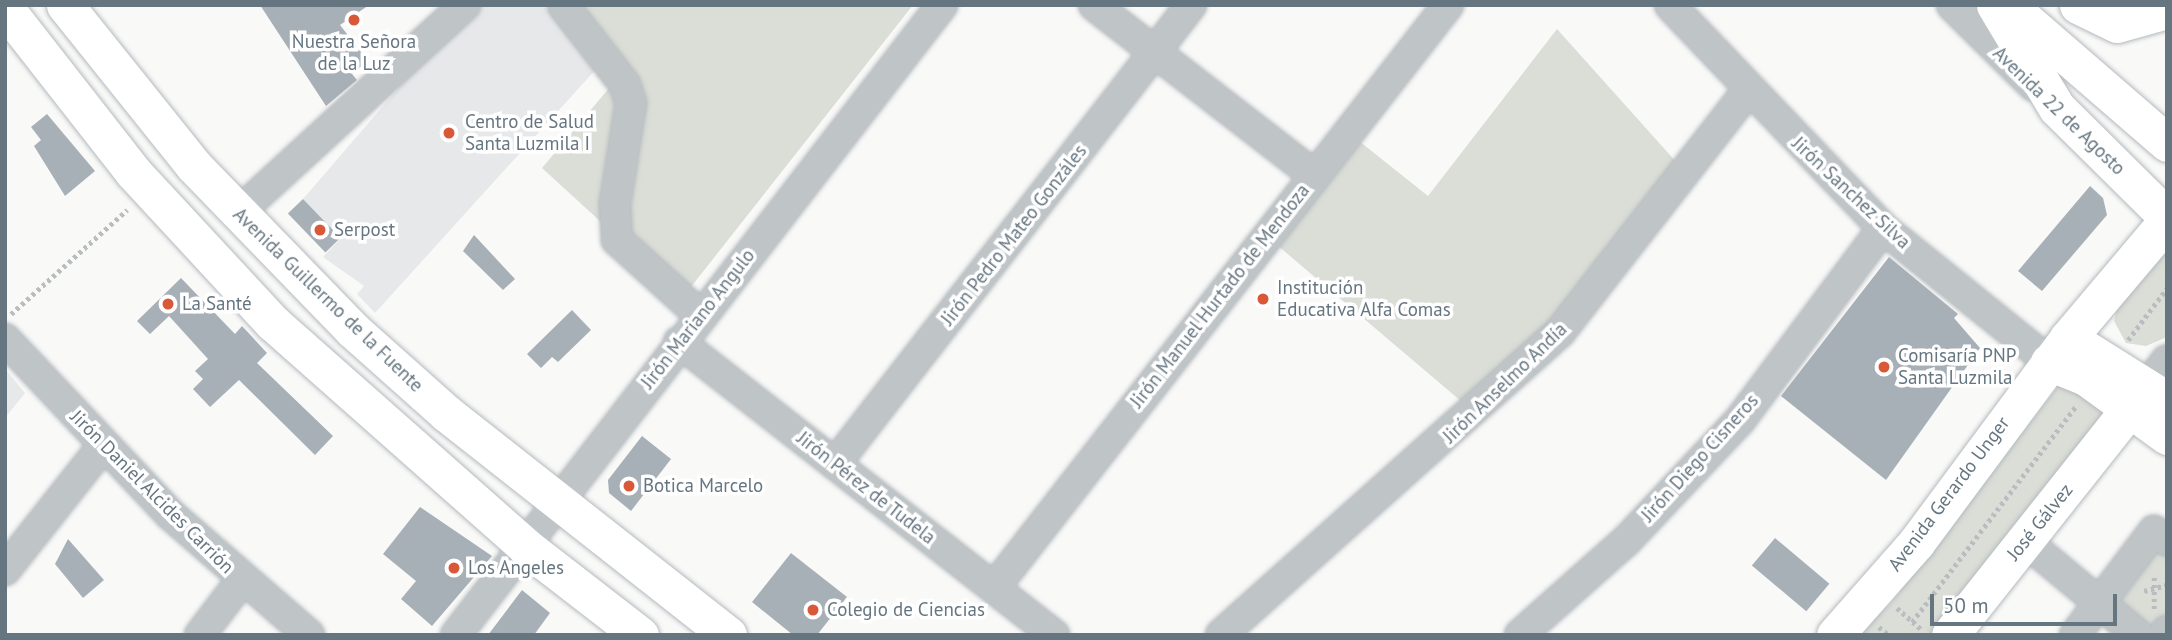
<!DOCTYPE html>
<html>
<head>
<meta charset="utf-8">
<style>
	body { margin:0 }
	#map { position:relative; width:2172px; height:640px; overflow:hidden; background:#f9f9f8; font-family:"PT Sans",sans-serif }
	div>[style] { position:absolute }
	.built>* { inset:0; background:#e7e8e9 }
	.green>* { inset:0; background:#daded7 }
	.building>* { inset:0; background:#a8b0b7; transform-origin:0 0 }
	.path>* { height:4.5px; margin-top:-2.25px; transform-origin:0; background:repeating-linear-gradient(90deg,#babdc0 0 3.5px,transparent 0 7px) }
	.roads { filter:drop-shadow(0 0 2px #b5babe) drop-shadow(0 0 2px #b5babe) }
	.minor>* { height:30px; margin:-15px; padding:0 15px; transform-origin:15px; border-radius:15px; background:#bfc4c7 }
	.major>* { height:37px; margin:-18.5px; padding:0 18.5px; transform-origin:18.5px; border-radius:18.5px; background:#fff }
	.dots>* { width:19px; height:19px; translate:-50% -50%; box-sizing:border-box; border:4px solid #fff; border-radius:50% }
	span { translate:-50% -50%; white-space:nowrap; text-align:center; line-height:1.15; -webkit-text-stroke:7px #fff; paint-order:stroke }
	.poi-label { font-size:19px; color:#667681 }
	.left { translate:0 -50%; text-align:left }
	.street-label { font-size:19px; color:#667681 }
	.frame { position:absolute; inset:0; border:7px solid #667681; pointer-events:none }
	.scale { position:absolute; left:1930px; top:594px; width:187px; height:32px; box-sizing:border-box; border:4px solid #667681; border-top:0; padding-left:9px; font-size:21px; line-height:24px; white-space:nowrap; color:#667681; -webkit-text-stroke:5px #fff; paint-order:stroke }
</style>
</head>
<body>
<div id="map">
	<div class="built">
		<div style="clip-path:polygon(470px 5px,543px 5px,598px 67px,375px 313px,357px 294px,364px 286px,323px 257px,341px 238px,303px 199px)"></div>
		<div style="clip-path:polygon(5px 369px,25px 393px,5px 418px)"></div>
	</div>
	<div class="green">
		<div style="clip-path:polygon(568px 5px,913px 5px,683px 297px,542px 168px,626px 68px)"></div>
		<div style="clip-path:polygon(1557px 29px,1678px 164px,1554px 326px,1468px 407px,1277px 245px,1359px 141px,1428px 196px)"></div>
		<div style="clip-path:polygon(2167px 239px,2167px 337px,2146px 346px,2126px 343px,2114px 321px,2119px 299px)"></div>
		<div style="clip-path:polygon(2062px 381px,2094px 382px,2104px 416px,1938px 635px,1858px 635px,1890px 604px)"></div>
		<div style="clip-path:polygon(2167px 540px,2167px 621px,2157px 635px,2105px 597px)"></div>
	</div>
	<div class="building">
		<div style="clip-path:polygon(260px 5px,369px 5px,340px 25px,368px 61px,352px 74px,357px 80px,326px 106px)"></div>
		<div style="clip-path:polygon(47px 114px,95px 171px,65px 196px,34px 146px,41px 140px,31px 127px)"></div>
		<div style="clip-path:polygon(2090px 186px,2103px 198px,2107px 215px,2042px 291px,2018px 271px)"></div>
		<div style="left:303px;top:199px;width:54px;height:21px;rotate:46deg"></div>
		<div style="clip-path:polygon(474px 235px,515px 279px,503px 290px,463px 251px)"></div>
		<div style="clip-path:polygon(1889px 257px,1958px 314px,1954px 318px,1980px 348px,1886px 480px,1781px 396px)"></div>
		<div style="clip-path:polygon(181px 278px,235px 334px,242px 326px,267px 353px,257px 363px,333px 436px,315px 455px,239px 380px,210px 407px,193px 389px,203px 379px,195px 371px,208px 359px,169px 316px,150px 334px,137px 321px)"></div>
		<div style="clip-path:polygon(572px 310px,591px 330px,558px 362px,552px 357px,541px 368px,527px 354px)"></div>
		<div style="clip-path:polygon(642px 436px,671px 459px,631px 511px,609px 493px,608px 480px)"></div>
		<div style="clip-path:polygon(420px 507px,492px 556px,432px 626px,401px 599px,416px 581px,383px 554px)"></div>
		<div style="left:1775px;top:538px;width:71px;height:36px;rotate:40deg"></div>
		<div style="clip-path:polygon(68px 539px,104px 580px,83px 598px,55px 564px)"></div>
		<div style="clip-path:polygon(791px 553px,847px 597px,817px 635px,793px 635px,752px 602px)"></div>
		<div style="clip-path:polygon(522px 590px,550px 613px,534px 635px,488px 635px)"></div>
	</div>
	<div class="path">
		<div style="left:11px;top:314px;width:156px;rotate:-41.9deg"></div>
		<div style="left:2128px;top:340px;width:65px;rotate:-53.1deg"></div>
		<div style="left:2144px;top:591px;width:24px;rotate:-15deg"></div>
		<div style="left:1897px;top:608px;width:33px;rotate:41deg"></div>
		<div style="left:2154px;top:609px;width:33px;rotate:-90deg"></div>
		<div style="left:1912px;top:622px;width:273px;rotate:-52.8deg"></div>
		<div style="left:1879px;top:627px;width:13px;rotate:39deg"></div>
	</div>
	<div class="roads">
		<div class="minor">
			<div style="left:563px;top:5px;width:101px;rotate:52.2deg"></div>
			<div style="left:625px;top:85px;width:19px;rotate:72deg"></div>
			<div style="left:631px;top:103px;width:102px;rotate:99deg"></div>
			<div style="left:615px;top:204px;width:36px;rotate:87deg"></div>
			<div style="left:617px;top:240px;width:112px;rotate:42.1deg"></div>
			<div style="left:1094px;top:5px;width:279px;rotate:37.7deg"></div>
			<div style="left:1670px;top:5px;width:308px;rotate:46.3deg"></div>
			<div style="left:1883px;top:228px;width:213px;rotate:38.9deg"></div>
			<div style="left:1952px;top:5px;width:115px;rotate:44.6deg"></div>
			<div style="left:238px;top:213px;width:308px;rotate:-42.5deg"></div>
			<div style="left:5px;top:339px;width:242px;rotate:46.7deg"></div>
			<div style="left:171px;top:515px;width:183px;rotate:41deg"></div>
			<div style="left:679px;top:342px;width:476px;rotate:38deg"></div>
			<div style="left:2133px;top:405px;width:56px;rotate:-52.9deg"></div>
			<div style="left:835px;top:464px;width:581px;rotate:-52.2deg"></div>
			<div style="left:2025px;top:541px;width:147px;rotate:39.8deg"></div>
			<div style="left:5px;top:570px;width:158px;rotate:-51.7deg"></div>
			<div style="left:994px;top:588px;width:739px;rotate:-52.09deg"></div>
			<div style="left:200px;top:635px;width:69px;rotate:-52.6deg"></div>
			<div style="left:456px;top:635px;width:796px;rotate:-52.35deg"></div>
			<div style="left:1221px;top:635px;width:455px;rotate:-41.8deg"></div>
			<div style="left:1560px;top:332px;width:304px;rotate:-52.1deg"></div>
			<div style="left:1520px;top:635px;width:142px;rotate:-41.6deg"></div>
			<div style="left:1626px;top:541px;width:166px;rotate:-46.7deg"></div>
			<div style="left:1740px;top:420px;width:239px;rotate:-53.3deg"></div>
			<div style="left:2075px;top:635px;width:131px;rotate:-52.8deg"></div>
			<div style="left:2154px;top:531px;width:16px;rotate:35deg"></div>
			<div style="left:2164px;top:635px;width:5px;rotate:-53deg"></div>
		</div>
		<div class="major">
			<div style="left:65px;top:5px;width:205px;rotate:51.3deg"></div>
			<div style="left:193px;top:165px;width:230px;rotate:45.9deg"></div>
			<div style="left:353px;top:330px;width:125px;rotate:41.7deg"></div>
			<div style="left:446px;top:413px;width:359px;rotate:38.2deg"></div>
			<div style="left:1995px;top:5px;width:120px;rotate:59deg"></div>
			<div style="left:2057px;top:108px;width:155px;rotate:44.7deg"></div>
			<div style="left:2078px;top:5px;width:43px;rotate:26deg"></div>
			<div style="left:2117px;top:24px;width:52px;rotate:-15.6deg"></div>
			<div style="left:2009px;top:6px;width:209px;rotate:40.9deg"></div>
			<div style="left:5px;top:8px;width:208px;rotate:52deg"></div>
			<div style="left:133px;top:172px;width:206px;rotate:47.2deg"></div>
			<div style="left:273px;top:323px;width:338px;rotate:41.5deg"></div>
			<div style="left:526px;top:547px;width:144px;rotate:37.7deg"></div>
			<div style="left:2068px;top:338px;width:117px;rotate:32.1deg"></div>
			<div style="left:2049px;top:362px;width:40px;rotate:22deg"></div>
			<div style="left:2086px;top:377px;width:100px;rotate:36.1deg"></div>
			<div style="left:1835px;top:635px;width:123px;rotate:-48.6deg"></div>
			<div style="left:1916px;top:543px;width:255px;rotate:-53.4deg"></div>
			<div style="left:2068px;top:338px;width:153px;rotate:-49.8deg"></div>
			<div style="left:1950px;top:635px;width:290px;rotate:-51.6deg"></div>
		</div>
	</div>
	<div class="dots">
		<div style="left:354px;top:20px;background:#d95838"></div>
		<div style="left:449px;top:133px;background:#d95838"></div>
		<div style="left:320px;top:230px;background:#d95838"></div>
		<div style="left:1263px;top:299px;background:#d95838"></div>
		<div style="left:168px;top:304px;background:#d95838"></div>
		<div style="left:1884px;top:367px;background:#d95838"></div>
		<div style="left:629px;top:486px;background:#d95838"></div>
		<div style="left:454px;top:568px;background:#d95838"></div>
		<div style="left:813px;top:610px;background:#d95838"></div>
	</div>
	<div class="poi-label">
		<span style="left:354px;top:53px">Nuestra Señora<br>de la Luz</span>
		<span class="left" style="left:465px;top:133px">Centro de Salud<br>Santa Luzmila I</span>
		<span class="left" style="left:334px;top:230px">Serpost</span>
		<span class="left" style="left:1277px;top:299px">Institución<br>Educativa Alfa Comas</span>
		<span class="left" style="left:182px;top:304px">La Santé</span>
		<span class="left" style="left:1898px;top:367px">Comisaría PNP<br>Santa Luzmila</span>
		<span class="left" style="left:643px;top:486px">Botica Marcelo</span>
		<span class="left" style="left:468px;top:568px">Los Angeles</span>
		<span class="left" style="left:827px;top:610px">Colegio de Ciencias</span>
	</div>
	<div class="street-label">
		<span style="left:2059px;top:111px;rotate:44deg">Avenida 22 de Agosto</span>
		<span style="left:1851px;top:193px;rotate:43deg">Jirón Sanchez Silva</span>
		<span style="left:1014px;top:235px;rotate:-52deg">Jirón Pedro Mateo Gonzáles</span>
		<span style="left:1220px;top:296px;rotate:-52deg">Jirón Manuel Hurtado de Mendoza</span>
		<span style="left:328px;top:300px;rotate:44deg">Avenida Guillermo de la Fuente</span>
		<span style="left:698px;top:319px;rotate:-52deg">Jirón Mariano Angulo</span>
		<span style="left:1505px;top:383px;rotate:-44deg">Jirón Anselmo Andía</span>
		<span style="left:1700px;top:458px;rotate:-48deg">Jirón Diego Cisneros</span>
		<span style="left:866px;top:488px;rotate:38deg">Jirón Pérez de Tudela</span>
		<span style="left:152px;top:492px;rotate:45deg">Jirón Daniel Alcides Carrión</span>
		<span style="left:1949px;top:494px;rotate:-53deg">Avenida Gerardo Unger</span>
		<span style="left:2040px;top:522px;rotate:-51deg">José Gálvez</span>
	</div>
	<div class="frame"></div>
	<div class="scale">50 m</div>
</div>
</body>
</html>
